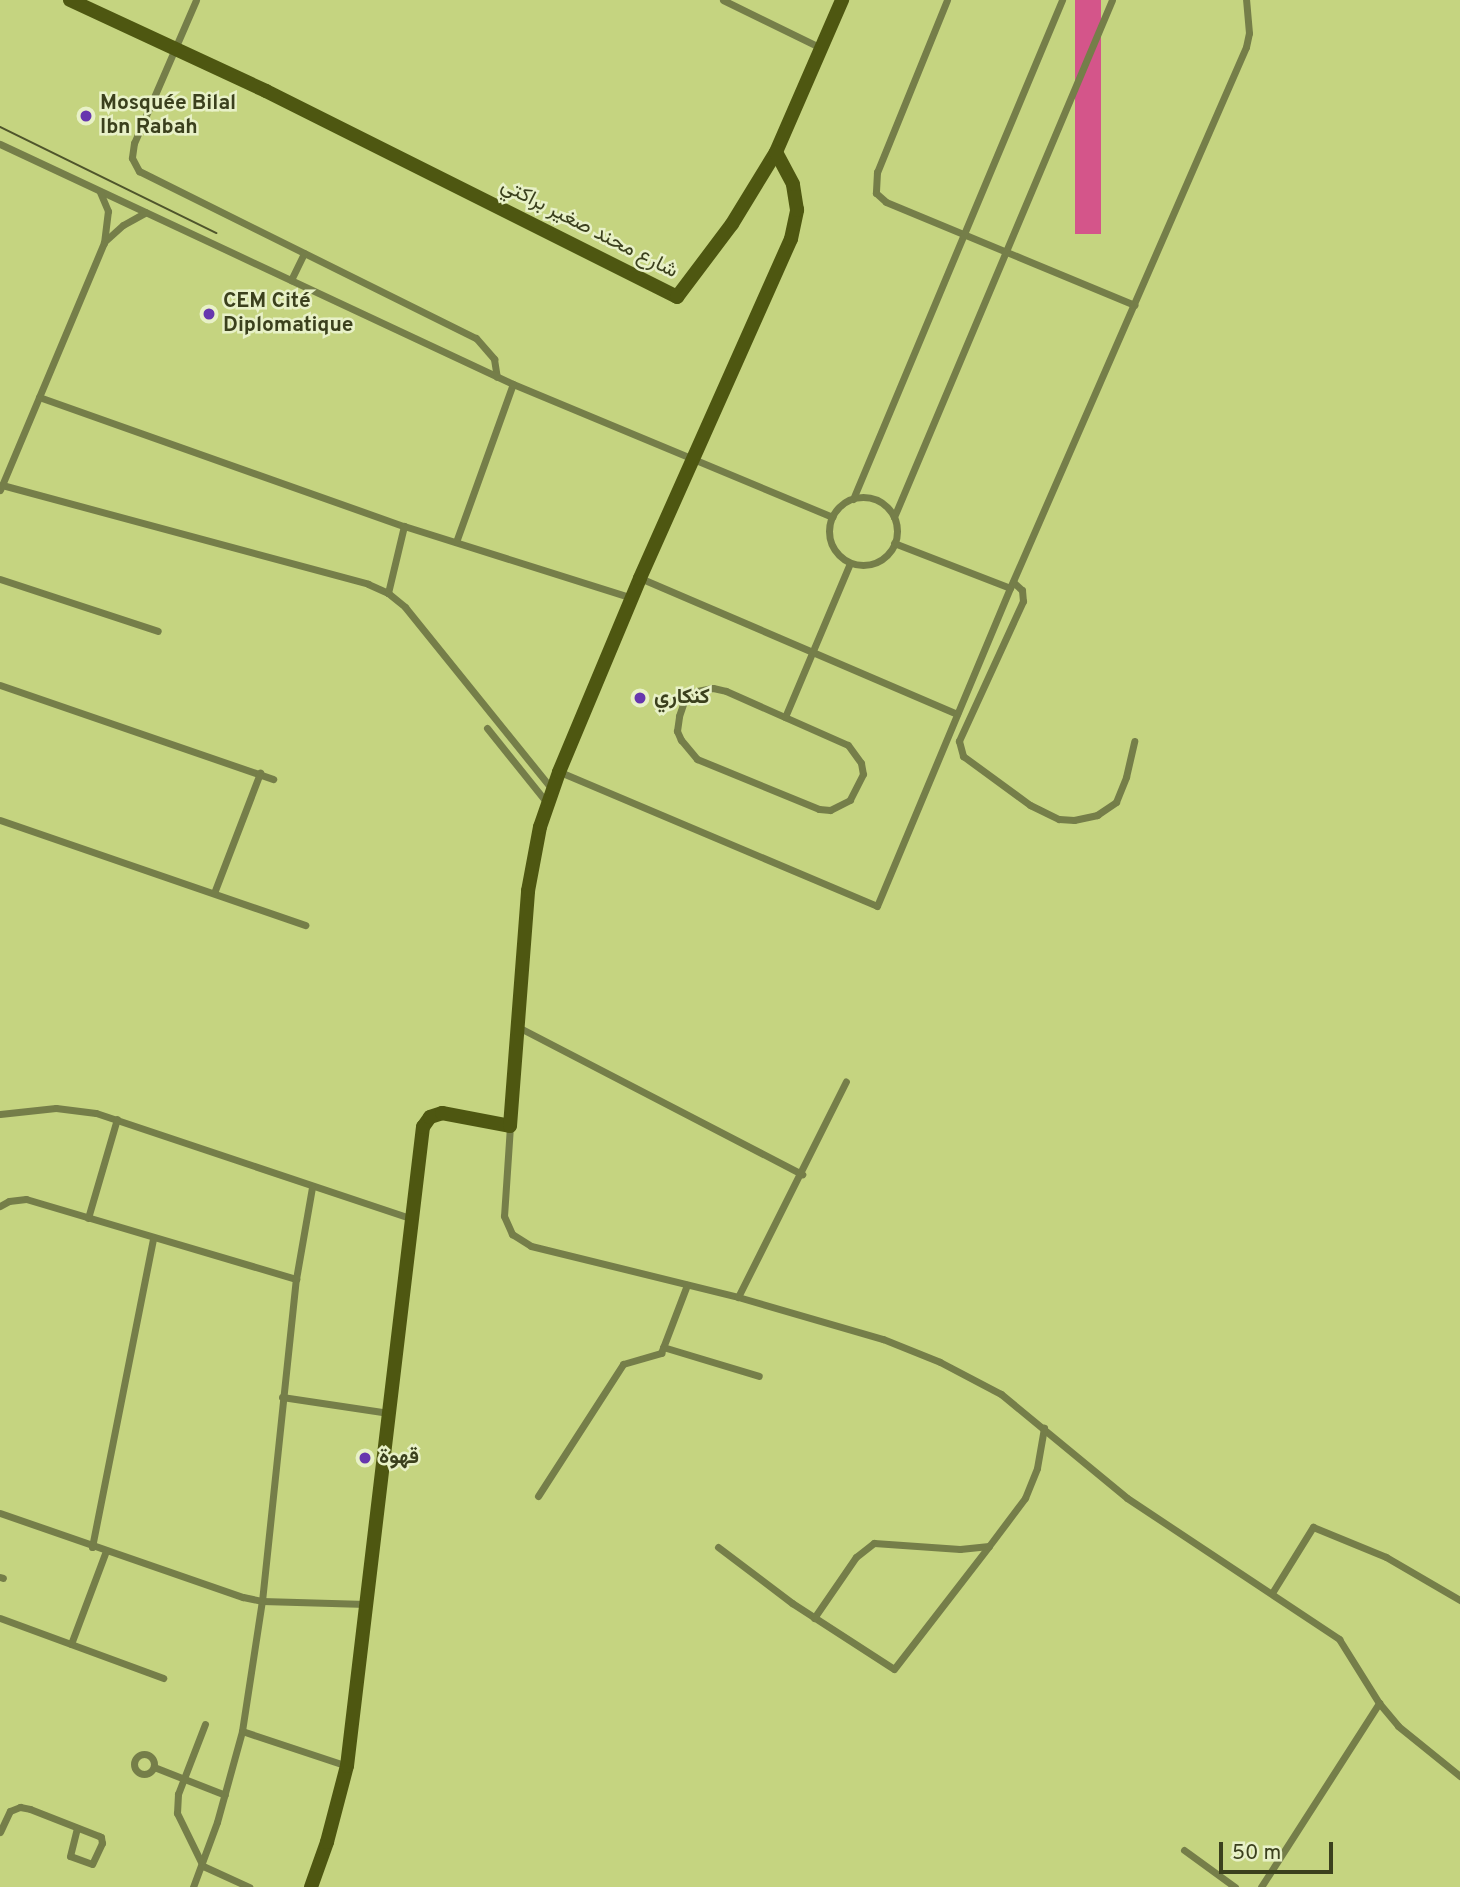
<!DOCTYPE html>
<html>
<head>
<meta charset="utf-8">
<style>
	body { margin:0 }
	#map { position:relative; width:1460px; height:1887px; overflow:hidden; background:#c5d480; font-family:Overpass,Vazirmatn,sans-serif }
	div>[style] { position:absolute }
	.forest>* { inset:0; background:#d4558a; transform-origin:0 0 }
	.street>* { height:7px; margin:-3.5px; padding:0 3.5px; transform-origin:3.5px; border-radius:3.5px; background:#757e49 }
	.street>.ring { margin:-3.5px; padding:0; box-sizing:content-box; background:none; border:7px solid #757e49; border-radius:50% }
	.secondary>* { height:14px; margin:-7px; padding:0 7px; transform-origin:7px; border-radius:7px; background:#4e5711 }
	.tram>* { height:2px; margin:-1px; padding:0 1px; transform-origin:1px; border-radius:1px; background:#4f552b }
	.dots>* { width:19px; height:19px; translate:-50% -50%; box-sizing:border-box; border:4px solid #e8f1c7; border-radius:50% }
	span { translate:-50% -50%; white-space:nowrap; text-align:center; line-height:1.15; -webkit-text-stroke:5px #e8f1c7; paint-order:stroke }
	.poi-label { font-size:21px; color:#3b401d; font-weight:700 }
	.left { translate:0 -50%; text-align:left }
	.street-label { font-size:21px; color:#3b401d }
	.scale { position:absolute; left:1219px; top:1842px; width:114px; height:32px; box-sizing:border-box; border:4px solid #3b401d; border-top:0; padding-left:9px; font-size:21px; line-height:24px; white-space:nowrap; color:#3b401d; -webkit-text-stroke:5px #e8f1c7; paint-order:stroke }
</style>
</head>
<body>
<div id="map">
	<div class="forest">
		<div style="left:1075px;top:0;width:26px;height:234px"></div>
	</div>
	<div class="street">
		<div style="left:196px;top:0;width:156px;rotate:113.4deg"></div>
		<div style="left:134px;top:143px;width:15px;rotate:98deg"></div>
		<div style="left:132px;top:158px;width:15px;rotate:62deg"></div>
		<div style="left:139px;top:171px;width:376px;rotate:26.4deg"></div>
		<div style="left:476px;top:338px;width:28px;rotate:49deg"></div>
		<div style="left:494px;top:359px;width:18px;rotate:81deg"></div>
		<div style="left:723px;top:0;width:109px;rotate:26.1deg"></div>
		<div style="left:947px;top:0;width:186px;rotate:112.1deg"></div>
		<div style="left:877px;top:172px;width:21px;rotate:93deg"></div>
		<div style="left:876px;top:193px;width:13px;rotate:42deg"></div>
		<div style="left:886px;top:202px;width:269px;rotate:22.5deg"></div>
		<div style="left:0;top:144px;width:566px;rotate:25.07deg"></div>
		<div style="left:513px;top:384px;width:346px;rotate:22.6deg"></div>
		<div style="left:104px;top:242px;width:25px;rotate:-42deg"></div>
		<div style="left:123px;top:225px;width:26px;rotate:-29deg"></div>
		<div style="left:291px;top:280px;width:30px;rotate:-64deg"></div>
		<div style="left:39px;top:397px;width:387px;rotate:19.5deg"></div>
		<div style="left:404px;top:526px;width:239px;rotate:17.5deg"></div>
		<div style="left:2px;top:485px;width:379px;rotate:15.1deg"></div>
		<div style="left:368px;top:584px;width:22px;rotate:24deg"></div>
		<div style="left:388px;top:593px;width:22px;rotate:39deg"></div>
		<div style="left:405px;top:607px;width:234px;rotate:51.1deg"></div>
		<div style="left:0;top:490px;width:268px;rotate:-67.2deg"></div>
		<div style="left:104px;top:243px;width:32px;rotate:-83deg"></div>
		<div style="left:108px;top:211px;width:21px;rotate:-113deg"></div>
		<div class="ring" style="left:829px;top:497px;width:61px;height:61px"></div>
		<div style="left:853px;top:499px;width:541px;rotate:-67.27deg"></div>
		<div style="left:894px;top:517px;width:561px;rotate:-67.14deg"></div>
		<div style="left:456px;top:542px;width:168px;rotate:-70.2deg"></div>
		<div style="left:894px;top:543px;width:124px;rotate:21.2deg"></div>
		<div style="left:640px;top:578px;width:345px;rotate:23.2deg"></div>
		<div style="left:0;top:579px;width:166px;rotate:18.2deg"></div>
		<div style="left:1013px;top:582px;width:12px;rotate:42deg"></div>
		<div style="left:1022px;top:590px;width:11px;rotate:85deg"></div>
		<div style="left:1023px;top:601px;width:154px;rotate:114.6deg"></div>
		<div style="left:959px;top:741px;width:16px;rotate:75deg"></div>
		<div style="left:963px;top:756px;width:83px;rotate:36.2deg"></div>
		<div style="left:1030px;top:805px;width:32px;rotate:26deg"></div>
		<div style="left:1059px;top:819px;width:15px;rotate:4deg"></div>
		<div style="left:1074px;top:820px;width:24px;rotate:-12deg"></div>
		<div style="left:1097px;top:815px;width:23px;rotate:-34deg"></div>
		<div style="left:1116px;top:802px;width:27px;rotate:-68deg"></div>
		<div style="left:1126px;top:777px;width:37px;rotate:-77deg"></div>
		<div style="left:388px;top:593px;width:69px;rotate:-76.6deg"></div>
		<div style="left:0;top:685px;width:289px;rotate:19deg"></div>
		<div style="left:713px;top:688px;width:13px;rotate:13deg"></div>
		<div style="left:726px;top:691px;width:133px;rotate:23.9deg"></div>
		<div style="left:848px;top:745px;width:22px;rotate:54deg"></div>
		<div style="left:861px;top:763px;width:11px;rotate:80deg"></div>
		<div style="left:863px;top:774px;width:29px;rotate:117deg"></div>
		<div style="left:850px;top:800px;width:22px;rotate:153deg"></div>
		<div style="left:830px;top:810px;width:11px;rotate:-175deg"></div>
		<div style="left:819px;top:809px;width:132px;rotate:-157.7deg"></div>
		<div style="left:697px;top:759px;width:25px;rotate:-130deg"></div>
		<div style="left:681px;top:740px;width:10px;rotate:-114deg"></div>
		<div style="left:677px;top:731px;width:15px;rotate:-82deg"></div>
		<div style="left:679px;top:716px;width:18px;rotate:-71deg"></div>
		<div style="left:685px;top:699px;width:14px;rotate:-34deg"></div>
		<div style="left:697px;top:691px;width:16px;rotate:-11deg"></div>
		<div style="left:785px;top:717px;width:167px;rotate:-67.1deg"></div>
		<div style="left:487px;top:728px;width:96px;rotate:51.3deg"></div>
		<div style="left:560px;top:772px;width:344px;rotate:22.9deg"></div>
		<div style="left:877px;top:906px;width:345px;rotate:-67.3deg"></div>
		<div style="left:1010px;top:588px;width:590px;rotate:-66.43deg"></div>
		<div style="left:1246px;top:47px;width:14px;rotate:-78deg"></div>
		<div style="left:1249px;top:33px;width:33px;rotate:-95deg"></div>
		<div style="left:0;top:820px;width:323px;rotate:19deg"></div>
		<div style="left:214px;top:893px;width:129px;rotate:-69deg"></div>
		<div style="left:520px;top:1028px;width:318px;rotate:27.4deg"></div>
		<div style="left:0;top:1114px;width:56px;rotate:-6.1deg"></div>
		<div style="left:56px;top:1108px;width:40px;rotate:7.1deg"></div>
		<div style="left:96px;top:1113px;width:331px;rotate:18.5deg"></div>
		<div style="left:510px;top:1126px;width:90px;rotate:93.8deg"></div>
		<div style="left:504px;top:1216px;width:20px;rotate:66deg"></div>
		<div style="left:512px;top:1234px;width:22px;rotate:32deg"></div>
		<div style="left:531px;top:1246px;width:213px;rotate:13.8deg"></div>
		<div style="left:738px;top:1297px;width:151px;rotate:16.2deg"></div>
		<div style="left:883px;top:1339px;width:61px;rotate:22deg"></div>
		<div style="left:940px;top:1362px;width:69px;rotate:27.7deg"></div>
		<div style="left:1001px;top:1394px;width:163px;rotate:39.5deg"></div>
		<div style="left:1127px;top:1498px;width:255px;rotate:33.6deg"></div>
		<div style="left:1339px;top:1639px;width:75px;rotate:58deg"></div>
		<div style="left:1379px;top:1703px;width:30px;rotate:50deg"></div>
		<div style="left:1398px;top:1726px;width:80px;rotate:38.9deg"></div>
		<div style="left:0;top:1206px;width:10px;rotate:-29deg"></div>
		<div style="left:9px;top:1201px;width:17px;rotate:-7deg"></div>
		<div style="left:26px;top:1199px;width:282px;rotate:16.5deg"></div>
		<div style="left:88px;top:1218px;width:103px;rotate:-73.7deg"></div>
		<div style="left:738px;top:1297px;width:241px;rotate:-63.4deg"></div>
		<div style="left:663px;top:1347px;width:100px;rotate:16.8deg"></div>
		<div style="left:282px;top:1397px;width:108px;rotate:8.5deg"></div>
		<div style="left:538px;top:1496px;width:157px;rotate:-57.2deg"></div>
		<div style="left:623px;top:1364px;width:40px;rotate:-16deg"></div>
		<div style="left:661px;top:1353px;width:73px;rotate:-69.1deg"></div>
		<div style="left:0;top:1513px;width:257px;rotate:19.1deg"></div>
		<div style="left:243px;top:1597px;width:19px;rotate:12deg"></div>
		<div style="left:262px;top:1601px;width:104px;rotate:1.7deg"></div>
		<div style="left:92px;top:1547px;width:315px;rotate:-78.8deg"></div>
		<div style="left:718px;top:1547px;width:93px;rotate:37.1deg"></div>
		<div style="left:792px;top:1603px;width:121px;rotate:32.9deg"></div>
		<div style="left:894px;top:1669px;width:155px;rotate:-52.3deg"></div>
		<div style="left:0;top:1577px;width:3px;rotate:18deg"></div>
		<div style="left:1272px;top:1593px;width:78px;rotate:-58.2deg"></div>
		<div style="left:1313px;top:1527px;width:79px;rotate:22.3deg"></div>
		<div style="left:1386px;top:1557px;width:86px;rotate:30.2deg"></div>
		<div style="left:0;top:1618px;width:174px;rotate:20.2deg"></div>
		<div style="left:814px;top:1618px;width:74px;rotate:-55.5deg"></div>
		<div style="left:856px;top:1557px;width:23px;rotate:-38deg"></div>
		<div style="left:874px;top:1543px;width:86px;rotate:4deg"></div>
		<div style="left:960px;top:1549px;width:29px;rotate:-6deg"></div>
		<div style="left:989px;top:1546px;width:60px;rotate:-53.1deg"></div>
		<div style="left:1025px;top:1498px;width:32px;rotate:-68deg"></div>
		<div style="left:1037px;top:1468px;width:41px;rotate:-80.1deg"></div>
		<div style="left:71px;top:1644px;width:99px;rotate:-69.4deg"></div>
		<div style="left:205px;top:1724px;width:75px;rotate:111.1deg"></div>
		<div style="left:178px;top:1794px;width:19px;rotate:93deg"></div>
		<div style="left:177px;top:1813px;width:59px;rotate:63.9deg"></div>
		<div style="left:203px;top:1866px;width:51px;rotate:24.5deg"></div>
		<div style="left:242px;top:1731px;width:111px;rotate:18.4deg"></div>
		<div class="ring" style="left:134px;top:1754px;width:13px;height:13px"></div>
		<div style="left:154px;top:1767px;width:76px;rotate:21.5deg"></div>
		<div style="left:0;top:1832px;width:23px;rotate:-65deg"></div>
		<div style="left:10px;top:1811px;width:11px;rotate:-22deg"></div>
		<div style="left:20px;top:1807px;width:10px;rotate:11deg"></div>
		<div style="left:30px;top:1809px;width:74px;rotate:21.4deg"></div>
		<div style="left:99px;top:1836px;width:2px;rotate:27deg"></div>
		<div style="left:101px;top:1837px;width:6px;rotate:81deg"></div>
		<div style="left:102px;top:1843px;width:23px;rotate:115deg"></div>
		<div style="left:92px;top:1864px;width:23px;rotate:-160deg"></div>
		<div style="left:70px;top:1856px;width:29px;rotate:-76deg"></div>
		<div style="left:1184px;top:1850px;width:63px;rotate:36deg"></div>
		<div style="left:193px;top:1887px;width:69px;rotate:-69.7deg"></div>
		<div style="left:217px;top:1822px;width:94px;rotate:-74.6deg"></div>
		<div style="left:242px;top:1731px;width:132px;rotate:-81.3deg"></div>
		<div style="left:262px;top:1601px;width:324px;rotate:-84deg"></div>
		<div style="left:296px;top:1279px;width:93px;rotate:-80.1deg"></div>
		<div style="left:1261px;top:1887px;width:219px;rotate:-57.3deg"></div>
	</div>
	<div class="secondary">
		<div style="left:70px;top:0;width:216px;rotate:24.9deg"></div>
		<div style="left:266px;top:91px;width:460px;rotate:26.6deg"></div>
		<div style="left:677px;top:297px;width:91px;rotate:-53deg"></div>
		<div style="left:732px;top:224px;width:84px;rotate:-58.6deg"></div>
		<div style="left:776px;top:152px;width:166px;rotate:-66.5deg"></div>
		<div style="left:311px;top:1887px;width:48px;rotate:-70.4deg"></div>
		<div style="left:327px;top:1842px;width:79px;rotate:-75.3deg"></div>
		<div style="left:347px;top:1766px;width:644px;rotate:-83.22deg"></div>
		<div style="left:423px;top:1127px;width:12px;rotate:-55deg"></div>
		<div style="left:430px;top:1117px;width:13px;rotate:-18deg"></div>
		<div style="left:442px;top:1113px;width:69px;rotate:10.8deg"></div>
		<div style="left:510px;top:1126px;width:236px;rotate:-85.6deg"></div>
		<div style="left:528px;top:891px;width:65px;rotate:-79.4deg"></div>
		<div style="left:540px;top:827px;width:58px;rotate:-70.9deg"></div>
		<div style="left:559px;top:772px;width:210px;rotate:-67.3deg"></div>
		<div style="left:640px;top:578px;width:371px;rotate:-66deg"></div>
		<div style="left:791px;top:239px;width:30px;rotate:-78deg"></div>
		<div style="left:797px;top:210px;width:26px;rotate:-99deg"></div>
		<div style="left:793px;top:184px;width:36px;rotate:-118deg"></div>
	</div>
	<div class="tram">
		<div style="left:0;top:127px;width:241px;rotate:26.1deg"></div>
	</div>
	<div class="dots">
		<div style="left:86px;top:116px;background:#6737ae"></div>
		<div style="left:209px;top:314px;background:#6737ae"></div>
		<div style="left:640px;top:698px;background:#6737ae"></div>
		<div style="left:365px;top:1458px;background:#6737ae"></div>
	</div>
	<div class="poi-label">
		<span class="left" style="left:100px;top:116px">Mosquée Bilal<br>Ibn Rabah</span>
		<span class="left" style="left:223px;top:314px">CEM Cité<br>Diplomatique</span>
		<span class="left" style="left:654px;top:698px">كنكاري</span>
		<span class="left" style="left:379px;top:1458px">قهوة</span>
	</div>
	<div class="street-label">
		<span style="left:589px;top:229px;rotate:27deg">شارع محند صغير براكتي</span>
	</div>
	<div class="scale">50 m</div>
</div>
</body>
</html>
